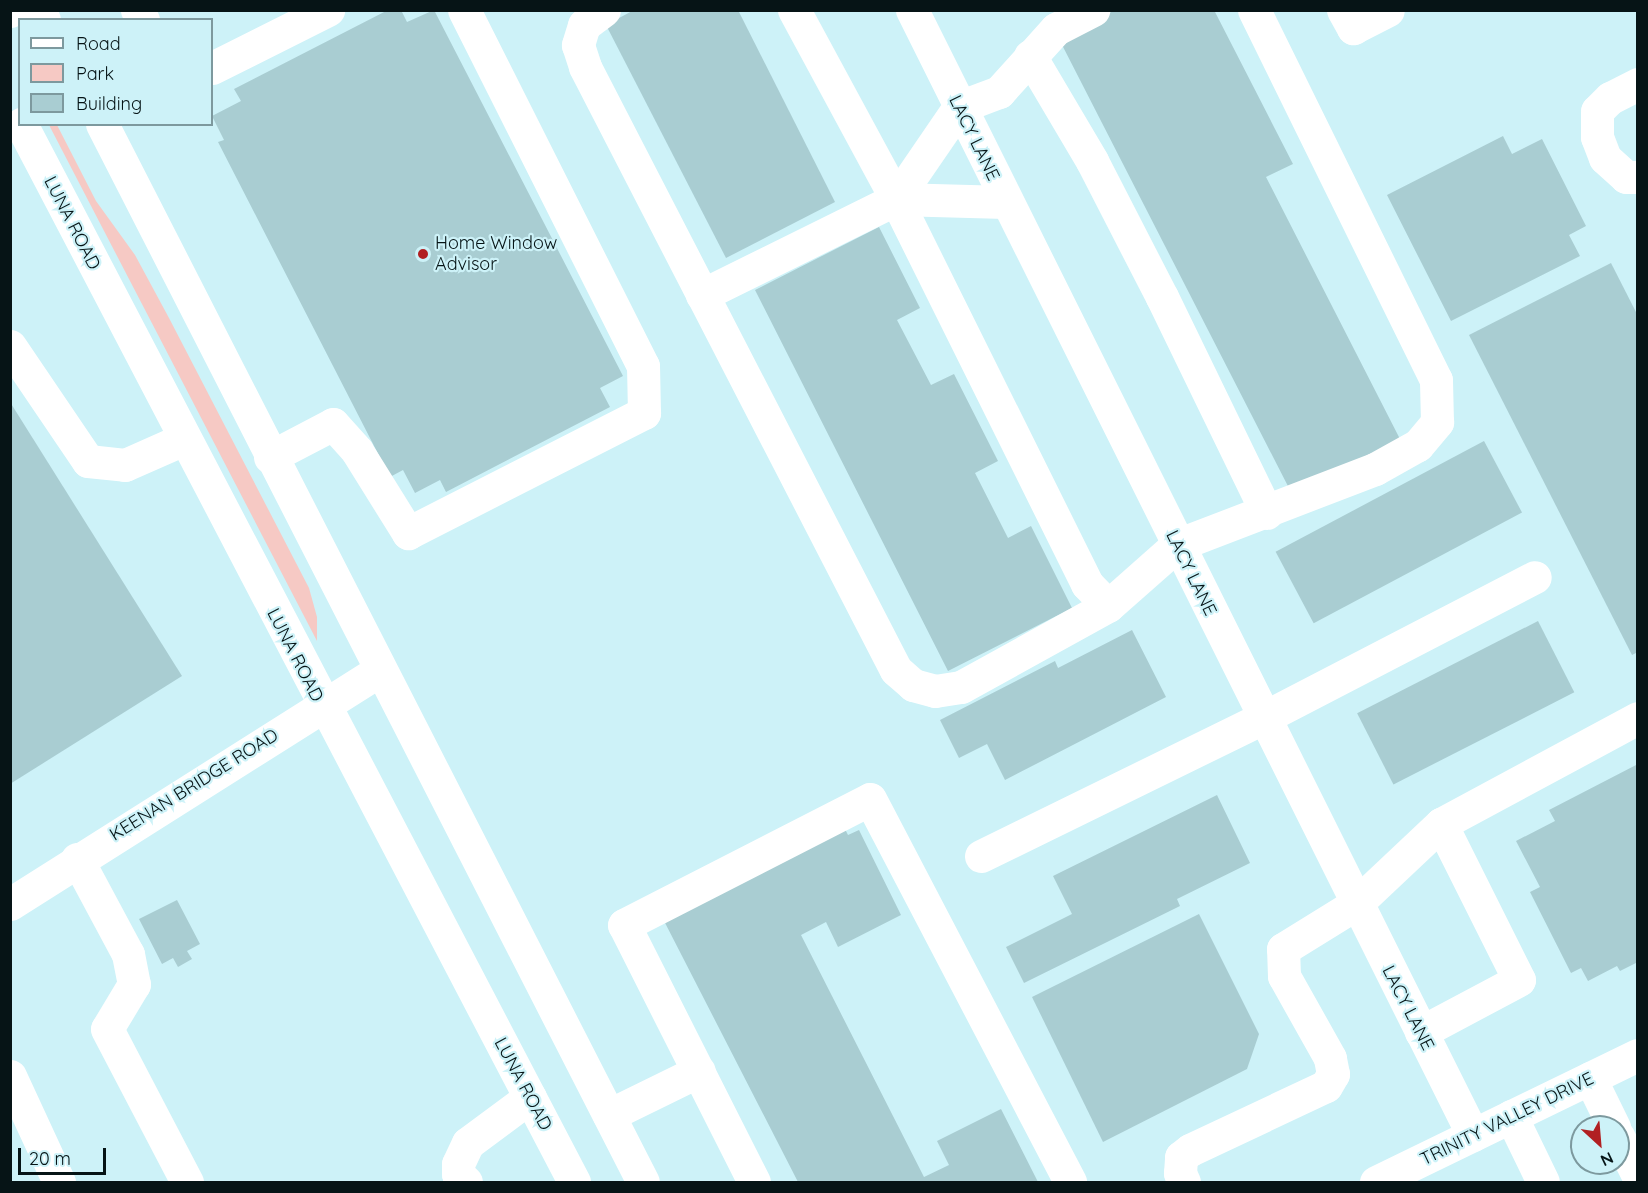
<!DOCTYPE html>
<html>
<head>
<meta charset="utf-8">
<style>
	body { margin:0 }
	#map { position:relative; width:1648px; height:1193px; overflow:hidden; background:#cdf2f8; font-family:Quicksand,sans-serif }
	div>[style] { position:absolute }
	.green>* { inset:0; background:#f6c9c4 }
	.building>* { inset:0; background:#a9cdd2; transform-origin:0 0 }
	.minor>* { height:33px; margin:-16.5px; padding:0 16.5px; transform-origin:16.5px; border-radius:16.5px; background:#fff }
	.major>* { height:33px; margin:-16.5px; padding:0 16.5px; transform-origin:16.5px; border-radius:16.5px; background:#fff }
	.dots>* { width:16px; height:16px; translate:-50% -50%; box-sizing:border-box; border:3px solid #cdf2f8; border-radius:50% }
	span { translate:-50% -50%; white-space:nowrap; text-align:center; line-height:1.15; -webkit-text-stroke:4.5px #cdf2f8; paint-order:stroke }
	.street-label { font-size:18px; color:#061416 }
	.poi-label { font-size:18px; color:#061416 }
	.left { translate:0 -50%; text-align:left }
	.frame { position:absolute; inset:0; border:12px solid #061416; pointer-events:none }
	.legend { position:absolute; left:18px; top:18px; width:195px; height:108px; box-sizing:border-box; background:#cdf2f8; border:2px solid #7d999e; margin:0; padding:8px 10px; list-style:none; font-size:18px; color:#061416 }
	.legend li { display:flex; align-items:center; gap:12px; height:30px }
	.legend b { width:30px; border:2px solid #7d999e }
	.north { position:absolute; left:1570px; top:1115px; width:60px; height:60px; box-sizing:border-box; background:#cdf2f8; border:2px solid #7d999e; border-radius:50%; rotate:154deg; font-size:16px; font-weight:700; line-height:24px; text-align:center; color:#061416 }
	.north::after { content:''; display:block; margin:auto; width:21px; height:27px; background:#b12022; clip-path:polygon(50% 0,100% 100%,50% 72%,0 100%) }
	.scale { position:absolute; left:18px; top:1148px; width:88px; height:27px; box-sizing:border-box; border:3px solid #061416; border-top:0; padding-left:8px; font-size:18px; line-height:21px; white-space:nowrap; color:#061416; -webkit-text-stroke:4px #cdf2f8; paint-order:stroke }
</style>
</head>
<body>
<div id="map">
	<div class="green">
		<div style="clip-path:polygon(49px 125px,57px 125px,96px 201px,135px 255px,169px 318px,309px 588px,317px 617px,317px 641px)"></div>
	</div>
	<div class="building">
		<div style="clip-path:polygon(388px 10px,401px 10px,407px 22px,434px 10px,623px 376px,600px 388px,610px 407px,446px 492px,440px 480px,415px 493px,403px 470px,390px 477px,218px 142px,224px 140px,212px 116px,241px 101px,234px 89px)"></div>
		<div style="clip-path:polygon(634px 10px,738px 10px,835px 202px,726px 258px,606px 25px)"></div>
		<div style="clip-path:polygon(1115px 10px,1214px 10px,1293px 164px,1266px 177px,1401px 441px,1293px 496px,1059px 39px)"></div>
		<div style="clip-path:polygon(1503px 136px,1512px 154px,1542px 139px,1586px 226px,1569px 235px,1580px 256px,1451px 321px,1387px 195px)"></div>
		<div style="clip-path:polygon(879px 227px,920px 308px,897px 320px,931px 385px,954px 374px,998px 461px,975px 473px,1008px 538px,1031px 526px,1072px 608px,948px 671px,755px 290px)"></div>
		<div style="clip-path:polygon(1611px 263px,1638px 316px,1638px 652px,1632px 655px,1469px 335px)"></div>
		<div style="clip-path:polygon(10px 402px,182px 676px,10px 784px)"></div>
		<div style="left:1484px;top:441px;width:81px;height:236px;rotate:62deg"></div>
		<div style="left:1538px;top:621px;width:80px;height:203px;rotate:63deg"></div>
		<div style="clip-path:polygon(1132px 630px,1166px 697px,1005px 780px,987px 744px,959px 758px,940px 720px,1055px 661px,1058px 668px)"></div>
		<div style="clip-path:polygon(1638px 764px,1638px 962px,1620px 971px,1617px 966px,1588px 981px,1581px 968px,1571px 973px,1530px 892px,1540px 887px,1516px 841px,1555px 821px,1549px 810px)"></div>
		<div style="clip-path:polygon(1217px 795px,1250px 863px,1177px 899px,1180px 906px,1024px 983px,1006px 947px,1072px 914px,1053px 876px)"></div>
		<div style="clip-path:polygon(843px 825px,848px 835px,859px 830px,901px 915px,838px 947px,826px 922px,801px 935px,924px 1177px,949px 1165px,937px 1141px,1001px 1109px,1038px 1182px,798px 1182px,662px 917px)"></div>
		<div style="clip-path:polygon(177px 900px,200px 944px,187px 951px,192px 959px,178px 967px,173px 958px,162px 964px,139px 919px)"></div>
		<div style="clip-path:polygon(1199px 914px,1259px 1034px,1247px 1069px,1103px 1142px,1032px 997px)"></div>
	</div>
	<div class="minor">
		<div style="left:137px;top:10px;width:12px;rotate:59deg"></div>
		<div style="left:604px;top:10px;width:25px;rotate:143deg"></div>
		<div style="left:584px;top:25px;width:21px;rotate:107deg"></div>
		<div style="left:578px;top:45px;width:23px;rotate:72deg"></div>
		<div style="left:585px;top:67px;width:678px;rotate:62.72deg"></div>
		<div style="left:896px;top:670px;width:23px;rotate:41deg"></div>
		<div style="left:913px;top:685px;width:23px;rotate:15deg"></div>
		<div style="left:935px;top:691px;width:26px;rotate:-9deg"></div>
		<div style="left:961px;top:687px;width:168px;rotate:-28.9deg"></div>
		<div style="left:1108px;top:606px;width:92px;rotate:-41.5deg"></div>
		<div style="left:1177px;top:545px;width:212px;rotate:-21deg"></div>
		<div style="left:1375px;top:469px;width:49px;rotate:-29.2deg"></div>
		<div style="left:1418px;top:445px;width:30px;rotate:-50deg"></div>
		<div style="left:1437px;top:422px;width:42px;rotate:-91.4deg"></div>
		<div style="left:1436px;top:380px;width:412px;rotate:-116.2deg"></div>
		<div style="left:794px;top:10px;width:215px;rotate:61.6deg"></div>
		<div style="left:896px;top:199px;width:430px;rotate:63.6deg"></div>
		<div style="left:1087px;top:584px;width:30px;rotate:46deg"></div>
		<div style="left:912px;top:10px;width:1257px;rotate:63.5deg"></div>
		<div style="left:1343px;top:10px;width:21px;rotate:61deg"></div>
		<div style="left:1353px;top:28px;width:39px;rotate:-27deg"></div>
		<div style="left:1030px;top:56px;width:122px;rotate:59.4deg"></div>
		<div style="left:1092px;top:161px;width:153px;rotate:62.8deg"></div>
		<div style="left:1162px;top:297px;width:240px;rotate:64.1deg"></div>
		<div style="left:212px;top:68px;width:130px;rotate:-26.6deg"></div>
		<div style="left:1638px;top:84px;width:31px;rotate:153deg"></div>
		<div style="left:1610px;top:98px;width:18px;rotate:135deg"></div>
		<div style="left:1597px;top:111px;width:26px;rotate:90deg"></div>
		<div style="left:1597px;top:137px;width:22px;rotate:69deg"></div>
		<div style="left:1605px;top:158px;width:28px;rotate:42deg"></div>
		<div style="left:1626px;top:177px;width:12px"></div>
		<div style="left:896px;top:199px;width:112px;rotate:-55.6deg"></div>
		<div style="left:959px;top:107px;width:43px;rotate:-20.6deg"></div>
		<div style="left:999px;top:92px;width:85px;rotate:-47.9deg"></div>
		<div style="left:1056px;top:29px;width:42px;rotate:-27.2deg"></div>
		<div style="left:702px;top:295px;width:216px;rotate:-26.3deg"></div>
		<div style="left:896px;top:199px;width:110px;rotate:1.6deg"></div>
		<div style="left:10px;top:346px;width:139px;rotate:55.9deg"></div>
		<div style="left:88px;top:461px;width:37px;rotate:6deg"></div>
		<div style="left:125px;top:465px;width:64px;rotate:-23.8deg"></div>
		<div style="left:270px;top:457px;width:71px;rotate:-27.6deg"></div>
		<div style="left:333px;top:424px;width:36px;rotate:48deg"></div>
		<div style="left:357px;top:451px;width:97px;rotate:58.1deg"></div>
		<div style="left:408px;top:533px;width:265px;rotate:-27deg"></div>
		<div style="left:644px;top:413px;width:47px;rotate:-91.2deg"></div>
		<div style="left:643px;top:366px;width:398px;rotate:-116.7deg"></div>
		<div style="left:1441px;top:824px;width:224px;rotate:-28.3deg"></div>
		<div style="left:981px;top:856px;width:314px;rotate:-26.1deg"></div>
		<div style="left:1263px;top:718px;width:306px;rotate:-27.4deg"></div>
		<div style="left:77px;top:859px;width:108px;rotate:61.8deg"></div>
		<div style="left:128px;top:954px;width:31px;rotate:79deg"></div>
		<div style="left:134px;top:984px;width:52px;rotate:121deg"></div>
		<div style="left:107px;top:1029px;width:173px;rotate:62.4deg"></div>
		<div style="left:10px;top:904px;width:438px;rotate:-32.3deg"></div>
		<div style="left:10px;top:1076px;width:117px;rotate:65.2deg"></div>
		<div style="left:1590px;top:1078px;width:55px;rotate:63.9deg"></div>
		<div style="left:609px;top:1115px;width:100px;rotate:-26.1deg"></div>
		<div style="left:1511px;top:1116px;width:73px;rotate:64.1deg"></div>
		<div style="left:1618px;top:1136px;width:45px;rotate:63.4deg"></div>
		<div style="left:466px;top:1182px;width:11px;rotate:-135deg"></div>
		<div style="left:458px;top:1174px;width:10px;rotate:-90deg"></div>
		<div style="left:458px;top:1164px;width:23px;rotate:-65deg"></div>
		<div style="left:468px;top:1143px;width:77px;rotate:-36.6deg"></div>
		<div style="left:754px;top:1182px;width:288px;rotate:-116.8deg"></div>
		<div style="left:624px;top:925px;width:276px;rotate:-27.1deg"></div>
		<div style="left:870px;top:799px;width:432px;rotate:62.4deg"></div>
		<div style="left:1184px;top:1182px;width:10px;rotate:-114deg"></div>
		<div style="left:1180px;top:1173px;width:16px;rotate:-86deg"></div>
		<div style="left:1181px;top:1157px;width:11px;rotate:-38deg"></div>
		<div style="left:1190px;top:1150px;width:150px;rotate:-25.2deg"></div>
		<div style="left:1326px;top:1086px;width:14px;rotate:-60deg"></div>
		<div style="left:1333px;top:1074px;width:16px;rotate:-101deg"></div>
		<div style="left:1330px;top:1058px;width:94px;rotate:-119.3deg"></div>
		<div style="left:1284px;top:976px;width:27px;rotate:-92deg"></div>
		<div style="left:1283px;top:949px;width:86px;rotate:-31.7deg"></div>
		<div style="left:1356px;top:904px;width:117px;rotate:-43.3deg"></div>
		<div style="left:1441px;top:824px;width:174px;rotate:63.4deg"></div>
		<div style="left:1519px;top:980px;width:111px;rotate:152deg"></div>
		<div style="left:1376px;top:1182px;width:291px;rotate:-25.9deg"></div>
	</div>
	<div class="major">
		<div style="left:39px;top:10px;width:11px;rotate:63deg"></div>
		<div style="left:10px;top:11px;width:2px;rotate:-27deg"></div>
		<div style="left:21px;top:124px;width:1194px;rotate:62.4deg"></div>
		<div style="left:102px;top:124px;width:1188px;rotate:62.92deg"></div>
	</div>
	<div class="dots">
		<div style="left:423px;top:254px;background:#b12022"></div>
	</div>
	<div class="street-label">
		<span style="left:974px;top:138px;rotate:64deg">LACY LANE</span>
		<span style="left:72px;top:223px;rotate:63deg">LUNA ROAD</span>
		<span style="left:1191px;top:573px;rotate:64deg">LACY LANE</span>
		<span style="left:295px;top:655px;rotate:63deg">LUNA ROAD</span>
		<span style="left:194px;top:785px;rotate:-32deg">KEENAN BRIDGE ROAD</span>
		<span style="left:1408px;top:1008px;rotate:63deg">LACY LANE</span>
		<span style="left:523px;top:1084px;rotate:62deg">LUNA ROAD</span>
		<span style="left:1507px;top:1119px;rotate:-26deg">TRINITY VALLEY DRIVE</span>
	</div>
	<div class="poi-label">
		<span class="left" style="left:435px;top:254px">Home Window<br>Advisor</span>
	</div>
	<div class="frame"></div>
	<ul class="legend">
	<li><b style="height:8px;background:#fff"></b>Road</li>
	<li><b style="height:16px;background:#f6c9c4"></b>Park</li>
	<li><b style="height:16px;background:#a9cdd2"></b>Building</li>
	</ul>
	<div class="north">N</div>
	<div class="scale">20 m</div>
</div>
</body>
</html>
